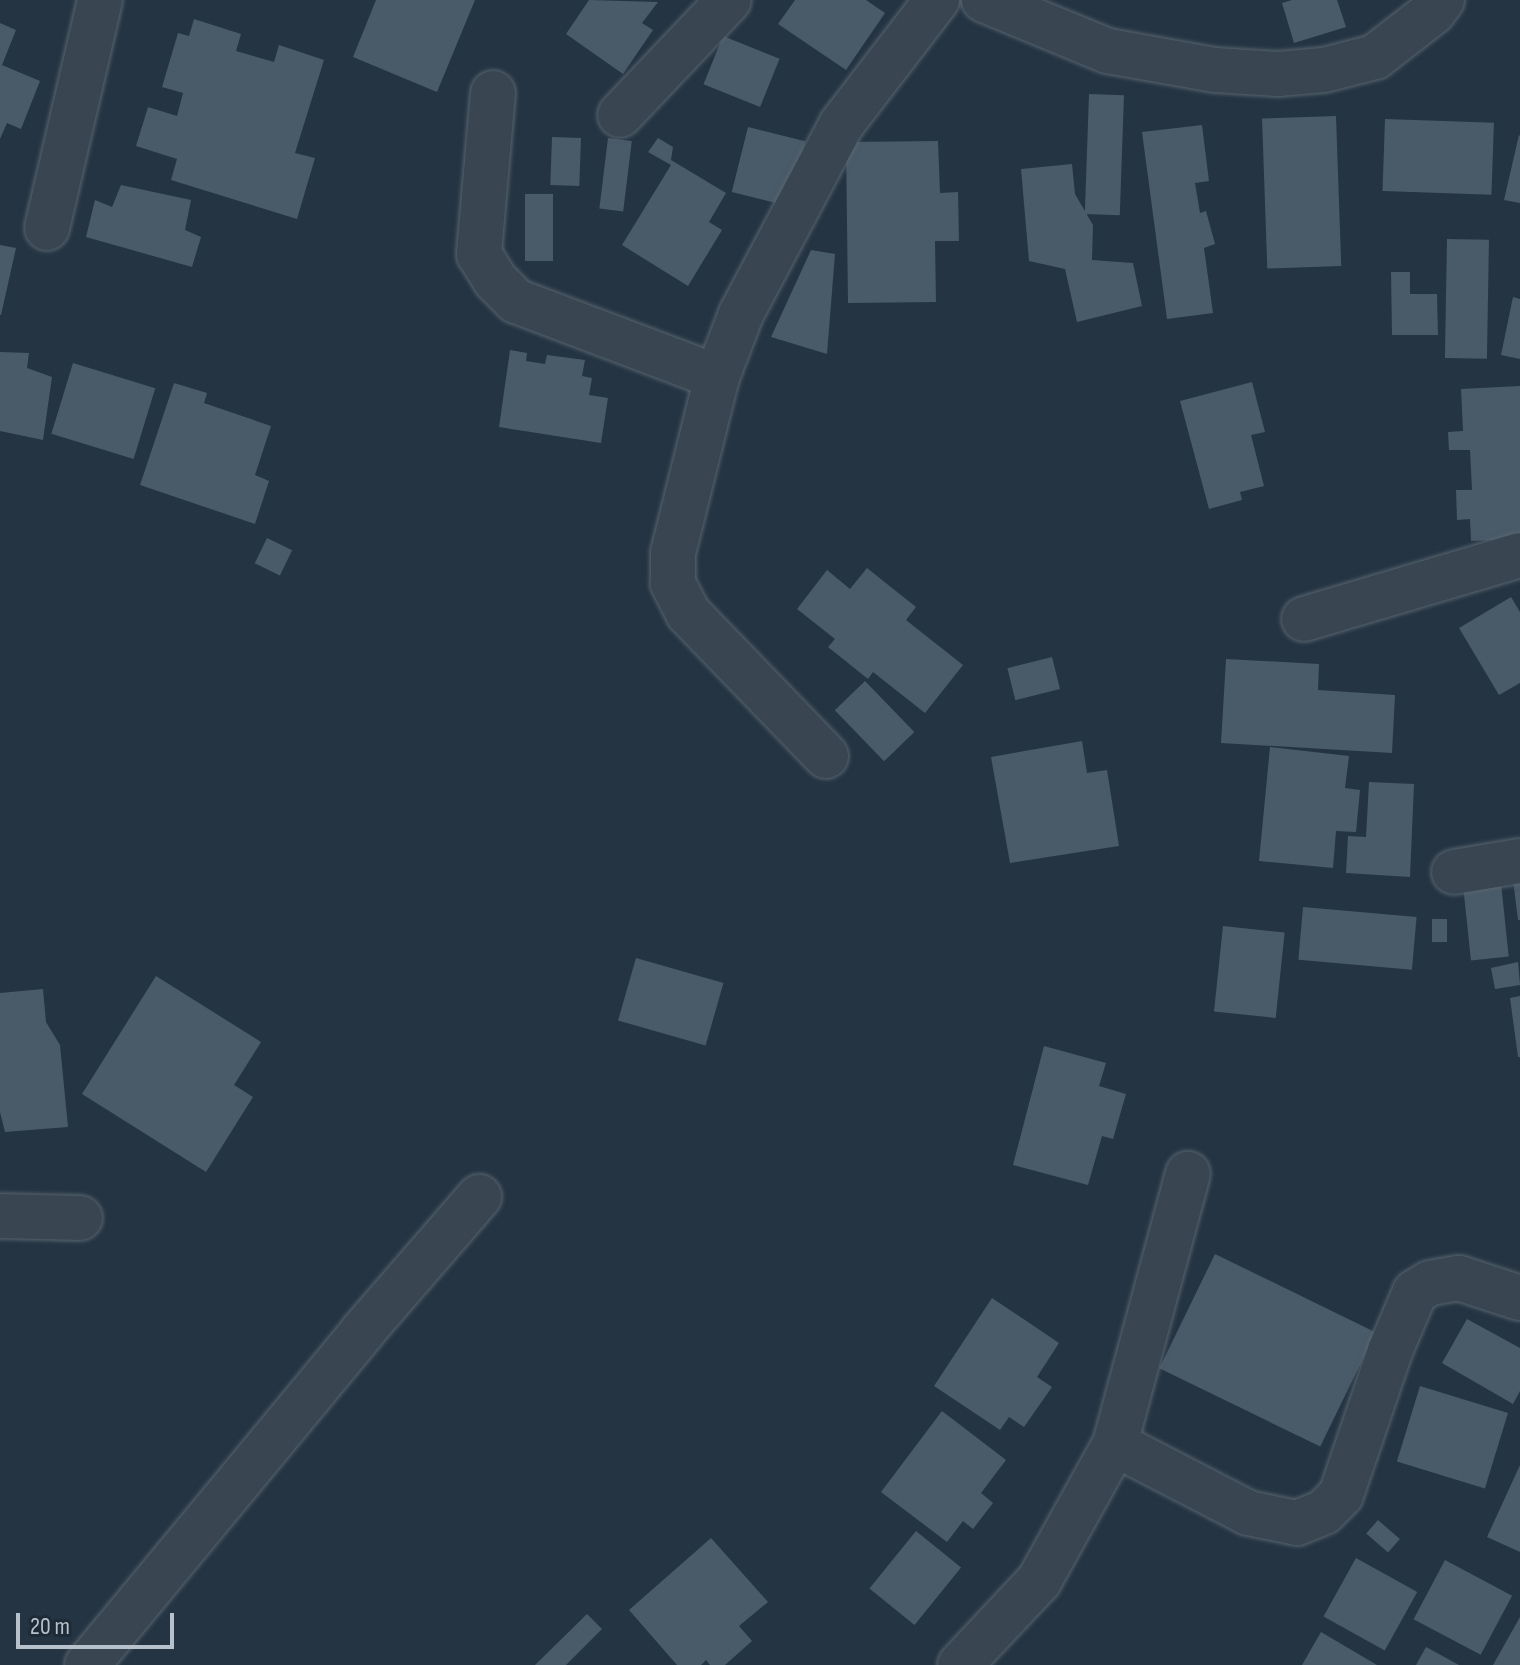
<!DOCTYPE html>
<html>
<head>
<meta charset="utf-8">
<style>
	body { margin:0 }
	#map { position:relative; width:1520px; height:1665px; overflow:hidden; background:#253442; font-family:"Sofia Sans Condensed",sans-serif }
	div>[style] { position:absolute }
	.building>* { inset:0; background:#495a68; transform-origin:0 0 }
	.roads { filter:drop-shadow(0 0 2px #57646f) drop-shadow(0 0 2px #57646f) }
	.street>* { height:44px; margin:-22px; padding:0 22px; transform-origin:22px; border-radius:22px; background:#394651 }
	span { translate:-50% -50%; white-space:nowrap; text-align:center; line-height:1.15; -webkit-text-stroke:6px #1e2b37; paint-order:stroke }
	.scale { position:absolute; left:16px; top:1613px; width:158px; height:36px; box-sizing:border-box; border:4px solid #b6c1cc; border-top:0; padding-left:10px; font-size:24px; line-height:28px; white-space:nowrap; color:#b6c1cc; -webkit-text-stroke:6px #1e2b37; paint-order:stroke }
</style>
</head>
<body>
<div id="map">
	<div class="building">
		<div style="clip-path:polygon(376px 0,475px 0,437px 92px,353px 57px)"></div>
		<div style="clip-path:polygon(589px 0,658px 2px,642px 23px,653px 30px,623px 74px,566px 34px)"></div>
		<div style="clip-path:polygon(795px 0,866px 0,885px 13px,846px 70px,778px 24px)"></div>
		<div style="clip-path:polygon(1292px 0,1337px 0,1346px 27px,1294px 43px,1282px 3px)"></div>
		<div style="clip-path:polygon(194px 19px,241px 34px,236px 51px,274px 62px,279px 45px,324px 60px,295px 153px,315px 158px,297px 219px,171px 180px,177px 159px,136px 146px,148px 107px,177px 116px,183px 93px,162px 87px,178px 33px,189px 36px)"></div>
		<div style="clip-path:polygon(0 23px,16px 30px,2px 65px,40px 81px,21px 129px,7px 123px,0 139px)"></div>
		<div style="left:723px;top:36px;width:61px;height:52px;rotate:22deg"></div>
		<div style="left:1089px;top:94px;width:35px;height:120px;rotate:2deg"></div>
		<div style="left:1336px;top:116px;width:150px;height:74px;rotate:88deg"></div>
		<div style="left:1385px;top:119px;width:109px;height:72px;rotate:2deg"></div>
		<div style="clip-path:polygon(1202px 125px,1209px 181px,1195px 183px,1200px 213px,1206px 211px,1215px 244px,1204px 248px,1213px 313px,1167px 319px,1142px 132px)"></div>
		<div style="left:748px;top:127px;width:59px;height:67px;rotate:14deg"></div>
		<div style="clip-path:polygon(1519px 135px,1520px 136px,1520px 203px,1504px 200px)"></div>
		<div style="left:552px;top:137px;width:29px;height:48px;rotate:2deg"></div>
		<div style="left:608px;top:138px;width:24px;height:71px;rotate:7deg"></div>
		<div style="clip-path:polygon(658px 138px,673px 147px,671px 160px,726px 193px,709px 222px,722px 230px,688px 286px,622px 245px,671px 165px,648px 152px)"></div>
		<div style="clip-path:polygon(938px 141px,940px 193px,958px 192px,959px 241px,935px 241px,936px 302px,848px 303px,846px 142px)"></div>
		<div style="clip-path:polygon(1072px 164px,1075px 194px,1093px 225px,1092px 260px,1133px 263px,1142px 306px,1077px 322px,1065px 269px,1029px 261px,1021px 169px)"></div>
		<div style="clip-path:polygon(121px 185px,191px 200px,185px 230px,201px 237px,192px 267px,86px 237px,95px 200px,112px 207px)"></div>
		<div style="left:525px;top:194px;width:28px;height:67px"></div>
		<div style="left:1447px;top:239px;width:42px;height:119px;rotate:1deg"></div>
		<div style="clip-path:polygon(0 245px,16px 248px,1px 315px,0 315px)"></div>
		<div style="clip-path:polygon(811px 250px,835px 254px,827px 354px,771px 337px)"></div>
		<div style="clip-path:polygon(1391px 272px,1410px 272px,1410px 294px,1437px 294px,1438px 335px,1392px 335px)"></div>
		<div style="clip-path:polygon(1513px 297px,1520px 299px,1520px 359px,1501px 355px)"></div>
		<div style="clip-path:polygon(510px 350px,527px 353px,526px 361px,545px 364px,547px 355px,585px 360px,582px 376px,592px 378px,589px 395px,608px 398px,601px 443px,499px 427px)"></div>
		<div style="clip-path:polygon(0 352px,29px 353px,27px 368px,52px 377px,43px 440px,0 431px)"></div>
		<div style="left:73px;top:363px;width:86px;height:74px;rotate:17deg"></div>
		<div style="clip-path:polygon(1252px 382px,1265px 432px,1251px 435px,1264px 486px,1240px 492px,1242px 500px,1209px 509px,1180px 401px)"></div>
		<div style="clip-path:polygon(174px 383px,207px 393px,204px 403px,271px 426px,255px 475px,269px 481px,255px 524px,140px 485px)"></div>
		<div style="clip-path:polygon(1520px 386px,1520px 539px,1471px 541px,1470px 519px,1457px 520px,1456px 490px,1472px 490px,1470px 450px,1449px 450px,1448px 432px,1463px 431px,1461px 389px)"></div>
		<div style="left:267px;top:538px;width:28px;height:28px;rotate:26deg"></div>
		<div style="clip-path:polygon(867px 568px,916px 607px,906px 620px,963px 665px,925px 713px,873px 672px,868px 679px,828px 647px,835px 639px,797px 609px,827px 570px,850px 589px)"></div>
		<div style="clip-path:polygon(1511px 597px,1520px 612px,1520px 683px,1499px 695px,1459px 628px)"></div>
		<div style="left:1052px;top:657px;width:33px;height:46px;rotate:76deg"></div>
		<div style="clip-path:polygon(1226px 659px,1319px 664px,1318px 690px,1395px 695px,1392px 753px,1221px 743px)"></div>
		<div style="left:865px;top:681px;width:71px;height:42px;rotate:46deg"></div>
		<div style="clip-path:polygon(1082px 741px,1087px 773px,1107px 770px,1119px 846px,1010px 863px,991px 757px)"></div>
		<div style="clip-path:polygon(1270px 747px,1349px 756px,1345px 788px,1360px 790px,1356px 832px,1336px 831px,1333px 868px,1259px 861px)"></div>
		<div style="clip-path:polygon(1369px 782px,1414px 784px,1410px 877px,1346px 873px,1348px 836px,1366px 837px)"></div>
		<div style="clip-path:polygon(1520px 879px,1520px 920px,1518px 920px,1513px 880px)"></div>
		<div style="left:1501px;top:883px;width:74px;height:38px;rotate:84deg"></div>
		<div style="left:1303px;top:907px;width:114px;height:53px;rotate:5deg"></div>
		<div style="left:1432px;top:919px;width:15px;height:23px"></div>
		<div style="left:1223px;top:926px;width:62px;height:86px;rotate:6deg"></div>
		<div style="left:636px;top:958px;width:91px;height:65px;rotate:16deg"></div>
		<div style="clip-path:polygon(1518px 962px,1520px 985px,1495px 989px,1491px 968px)"></div>
		<div style="clip-path:polygon(156px 976px,261px 1042px,234px 1085px,253px 1097px,206px 1172px,82px 1094px)"></div>
		<div style="clip-path:polygon(43px 989px,46px 1022px,60px 1045px,68px 1127px,5px 1132px,0 1112px,0 993px)"></div>
		<div style="clip-path:polygon(1520px 996px,1520px 1057px,1518px 1057px,1510px 998px)"></div>
		<div style="clip-path:polygon(1044px 1046px,1106px 1063px,1099px 1086px,1126px 1094px,1113px 1139px,1102px 1136px,1088px 1185px,1013px 1165px)"></div>
		<div style="left:1215px;top:1254px;width:179px;height:127px;rotate:26deg"></div>
		<div style="clip-path:polygon(992px 1298px,1059px 1343px,1037px 1377px,1052px 1387px,1024px 1427px,1009px 1417px,1000px 1430px,934px 1386px)"></div>
		<div style="clip-path:polygon(1467px 1319px,1520px 1348px,1520px 1391px,1513px 1404px,1442px 1363px)"></div>
		<div style="left:1420px;top:1386px;width:92px;height:79px;rotate:17deg"></div>
		<div style="clip-path:polygon(942px 1411px,1006px 1460px,981px 1493px,993px 1503px,973px 1529px,963px 1521px,947px 1542px,881px 1492px)"></div>
		<div style="clip-path:polygon(1520px 1465px,1520px 1552px,1487px 1537px)"></div>
		<div style="left:1378px;top:1520px;width:29px;height:18px;rotate:41deg"></div>
		<div style="left:916px;top:1531px;width:58px;height:74px;rotate:39deg"></div>
		<div style="clip-path:polygon(711px 1538px,768px 1602px,739px 1626px,752px 1641px,725px 1665px,710px 1665px,706px 1660px,701px 1665px,677px 1665px,629px 1610px)"></div>
		<div style="left:1356px;top:1558px;width:70px;height:67px;rotate:29deg"></div>
		<div style="left:1445px;top:1560px;width:76px;height:67px;rotate:28deg"></div>
		<div style="clip-path:polygon(587px 1614px,602px 1629px,566px 1665px,535px 1665px)"></div>
		<div style="clip-path:polygon(1520px 1617px,1520px 1665px,1493px 1665px)"></div>
		<div style="clip-path:polygon(1321px 1632px,1377px 1665px,1302px 1665px)"></div>
		<div style="clip-path:polygon(1426px 1647px,1459px 1665px,1416px 1665px)"></div>
	</div>
	<div class="roads">
		<div class="street">
			<div style="left:984px;top:0;width:134px;rotate:22.4deg"></div>
			<div style="left:1108px;top:51px;width:109px;rotate:10.1deg"></div>
			<div style="left:1215px;top:70px;width:63px;rotate:3.6deg"></div>
			<div style="left:1278px;top:74px;width:46px;rotate:-5deg"></div>
			<div style="left:1324px;top:70px;width:53px;rotate:-14.3deg"></div>
			<div style="left:1375px;top:57px;width:73px;rotate:-37.8deg"></div>
			<div style="left:1433px;top:12px;width:15px;rotate:-53deg"></div>
			<div style="left:493px;top:93px;width:162px;rotate:95deg"></div>
			<div style="left:479px;top:254px;width:31px;rotate:58deg"></div>
			<div style="left:495px;top:280px;width:30px;rotate:45deg"></div>
			<div style="left:516px;top:301px;width:215px;rotate:20.7deg"></div>
			<div style="left:620px;top:115px;width:158px;rotate:-46.5deg"></div>
			<div style="left:47px;top:228px;width:234px;rotate:-76.9deg"></div>
			<div style="left:1304px;top:619px;width:225px;rotate:-16.5deg"></div>
			<div style="left:826px;top:756px;width:199px;rotate:-134deg"></div>
			<div style="left:688px;top:613px;width:34px;rotate:-117deg"></div>
			<div style="left:673px;top:583px;width:30px;rotate:-90deg"></div>
			<div style="left:673px;top:553px;width:181px;rotate:-76deg"></div>
			<div style="left:717px;top:377px;width:67px;rotate:-69.1deg"></div>
			<div style="left:741px;top:314px;width:214px;rotate:-62.1deg"></div>
			<div style="left:841px;top:125px;width:158px;rotate:-52.5deg"></div>
			<div style="left:1454px;top:872px;width:67px;rotate:-9.5deg"></div>
			<div style="left:0;top:1216px;width:80px;rotate:1.4deg"></div>
			<div style="left:1115px;top:1444px;width:150px;rotate:27.4deg"></div>
			<div style="left:1248px;top:1513px;width:50px;rotate:11.5deg"></div>
			<div style="left:1297px;top:1523px;width:29px;rotate:-22deg"></div>
			<div style="left:1324px;top:1512px;width:24px;rotate:-45deg"></div>
			<div style="left:1341px;top:1495px;width:152px;rotate:-71.2deg"></div>
			<div style="left:1390px;top:1351px;width:64px;rotate:-67deg"></div>
			<div style="left:1415px;top:1292px;width:17px;rotate:-31deg"></div>
			<div style="left:1430px;top:1283px;width:29px;rotate:-10deg"></div>
			<div style="left:1459px;top:1278px;width:64px;rotate:18.2deg"></div>
			<div style="left:87px;top:1665px;width:432px;rotate:-50.4deg"></div>
			<div style="left:362px;top:1332px;width:179px;rotate:-49.1deg"></div>
			<div style="left:960px;top:1665px;width:115px;rotate:-46.8deg"></div>
			<div style="left:1039px;top:1581px;width:157px;rotate:-61deg"></div>
			<div style="left:1115px;top:1444px;width:280px;rotate:-74.9deg"></div>
		</div>
	</div>
	<div class="scale">20 m</div>
</div>
</body>
</html>
